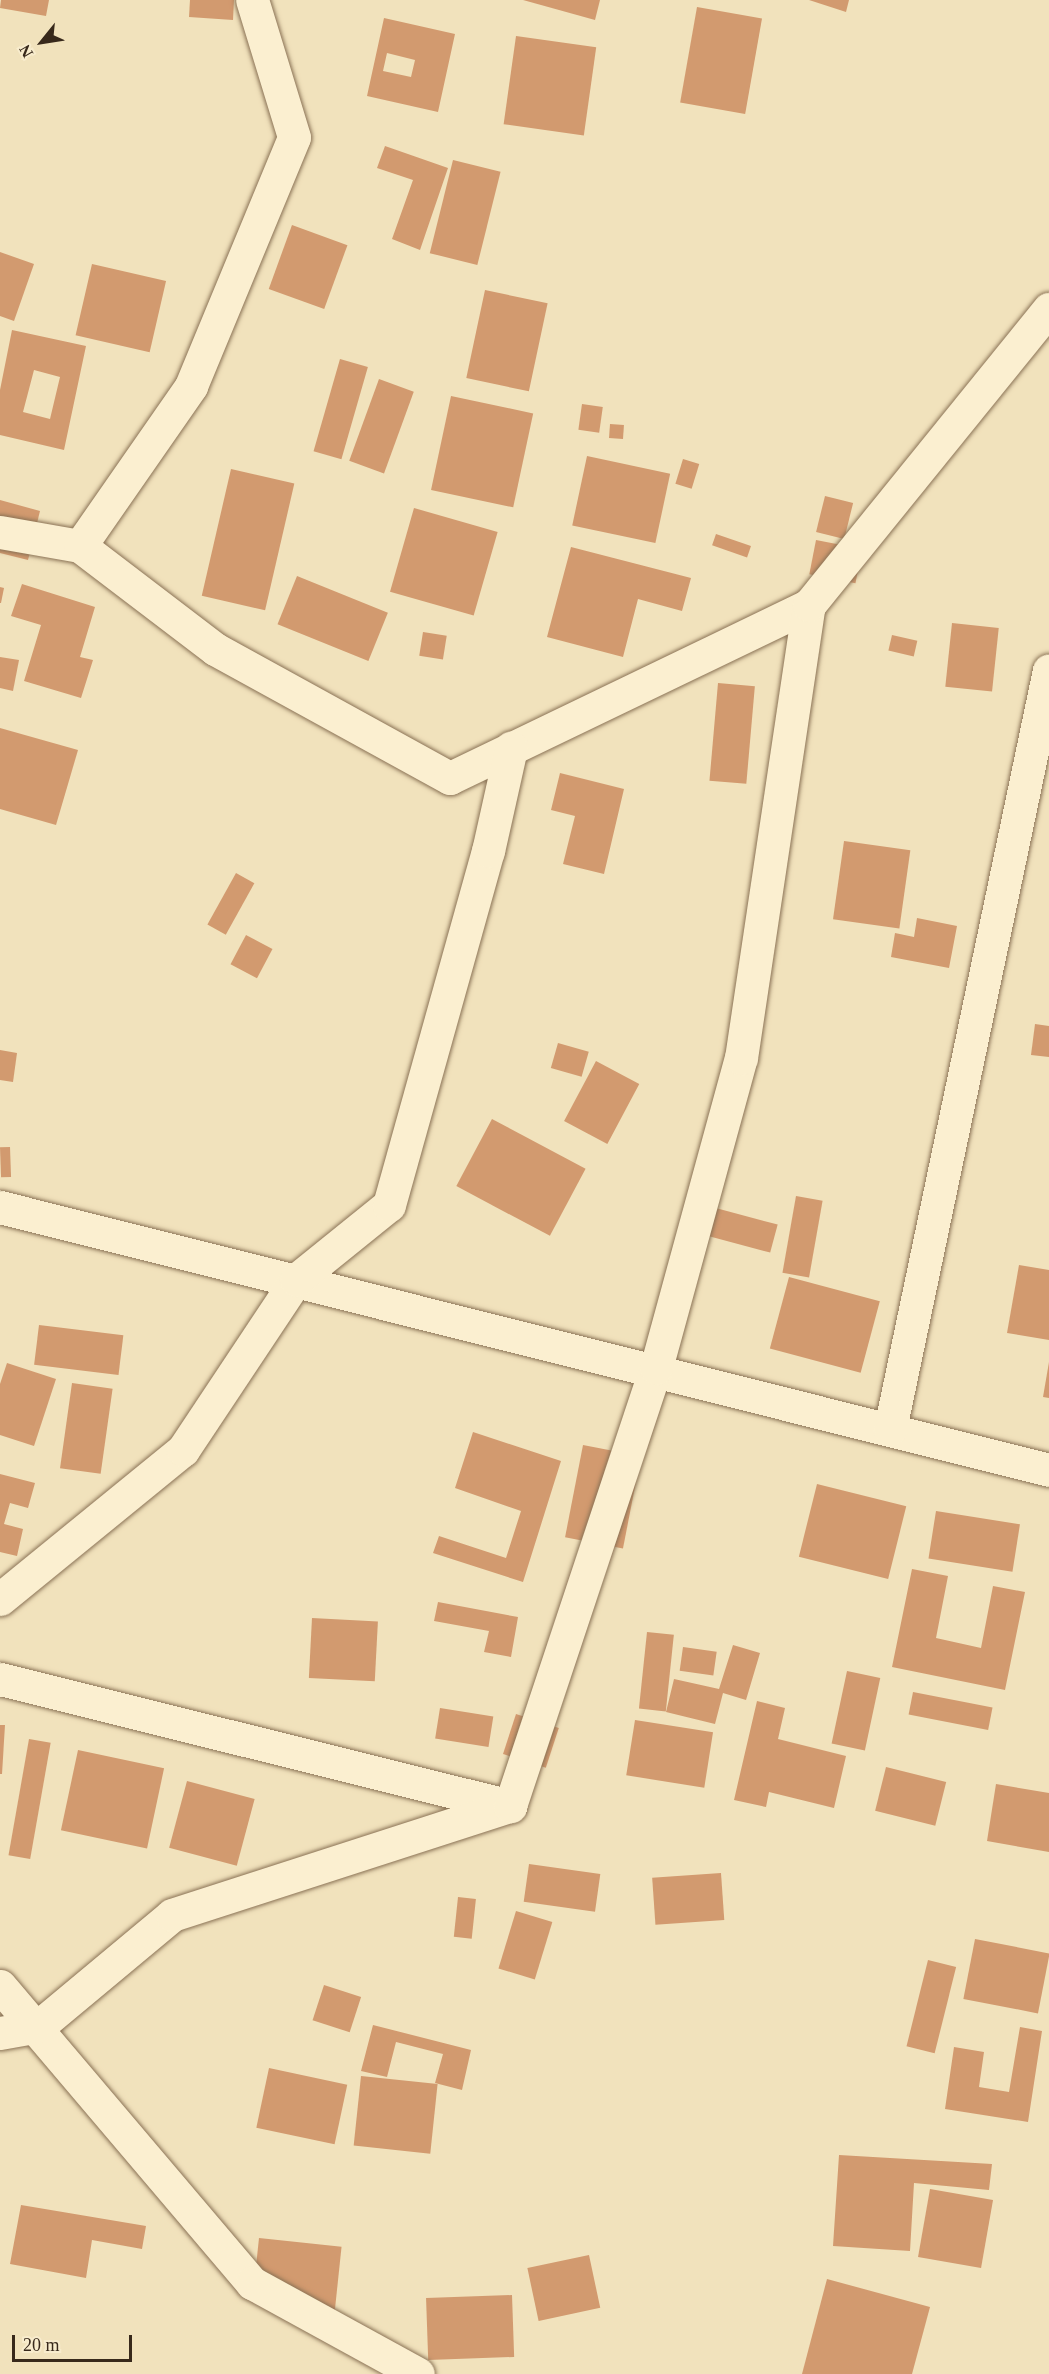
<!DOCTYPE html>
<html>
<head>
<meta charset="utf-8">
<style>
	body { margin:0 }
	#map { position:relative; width:1049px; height:2374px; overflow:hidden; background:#f1e2bc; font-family:"Times New Roman",serif }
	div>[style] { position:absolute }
	.building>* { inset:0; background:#d29a6f; transform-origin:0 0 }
	.roads { filter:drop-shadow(0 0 2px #8a7255) drop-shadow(0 0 2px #8a7255) }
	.minor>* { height:33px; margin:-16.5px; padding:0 16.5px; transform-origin:16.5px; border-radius:16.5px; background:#fbefd0 }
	span { translate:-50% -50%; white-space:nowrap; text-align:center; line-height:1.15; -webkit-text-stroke:6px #f8eccd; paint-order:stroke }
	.north { position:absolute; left:12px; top:12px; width:60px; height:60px; -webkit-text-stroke:4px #f8eccd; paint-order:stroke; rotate:240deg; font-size:16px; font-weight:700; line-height:24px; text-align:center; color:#38291b }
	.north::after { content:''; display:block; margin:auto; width:21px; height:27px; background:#38291b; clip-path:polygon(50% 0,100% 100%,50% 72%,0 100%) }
	.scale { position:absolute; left:12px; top:2335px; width:120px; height:27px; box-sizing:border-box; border:3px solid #38291b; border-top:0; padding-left:8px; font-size:18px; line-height:21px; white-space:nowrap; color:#38291b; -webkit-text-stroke:4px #f8eccd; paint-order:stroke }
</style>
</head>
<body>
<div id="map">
	<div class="building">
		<div style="clip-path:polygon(1px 0,49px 0,46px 16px,0 8px)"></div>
		<div style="clip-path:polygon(190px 0,234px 0,233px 20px,189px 17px)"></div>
		<div style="clip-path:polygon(523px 0,600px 0,595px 20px)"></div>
		<div style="clip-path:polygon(809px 0,849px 0,846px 12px)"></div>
		<div style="left:697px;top:7px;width:66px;height:97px;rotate:10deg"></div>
		<div style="clip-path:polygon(evenodd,384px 18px,455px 34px,438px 112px,367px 96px,384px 18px,387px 53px,415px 60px,411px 77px,383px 71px,387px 53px)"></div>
		<div style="left:516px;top:36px;width:81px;height:89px;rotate:8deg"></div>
		<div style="clip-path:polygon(385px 146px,448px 168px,420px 250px,392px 239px,413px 180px,377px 168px)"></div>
		<div style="left:453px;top:160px;width:49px;height:96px;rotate:14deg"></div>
		<div style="left:292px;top:225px;width:59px;height:68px;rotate:20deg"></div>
		<div style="clip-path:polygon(0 252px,34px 264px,14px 321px,0 316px)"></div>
		<div style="left:92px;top:264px;width:76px;height:73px;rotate:13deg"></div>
		<div style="left:485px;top:290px;width:64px;height:90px;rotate:12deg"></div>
		<div style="clip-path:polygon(evenodd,12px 330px,86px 346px,64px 450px,0 435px,0 390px,12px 330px,34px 370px,60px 377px,50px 419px,23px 412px,34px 370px)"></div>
		<div style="left:340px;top:359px;width:29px;height:96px;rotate:16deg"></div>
		<div style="left:379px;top:379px;width:37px;height:87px;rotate:20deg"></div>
		<div style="left:451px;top:396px;width:84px;height:96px;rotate:12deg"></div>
		<div style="left:582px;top:404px;width:21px;height:26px;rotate:8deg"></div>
		<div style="left:610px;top:424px;width:14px;height:14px;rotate:4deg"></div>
		<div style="left:587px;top:456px;width:85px;height:71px;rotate:12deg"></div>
		<div style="left:683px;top:459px;width:17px;height:26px;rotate:17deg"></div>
		<div style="left:231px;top:469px;width:65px;height:130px;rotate:13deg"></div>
		<div style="left:825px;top:496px;width:29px;height:37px;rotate:14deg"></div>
		<div style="clip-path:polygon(0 500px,40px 511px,28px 560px,0 553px)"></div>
		<div style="left:414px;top:508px;width:87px;height:87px;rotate:16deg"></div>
		<div style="left:716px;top:534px;width:37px;height:12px;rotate:19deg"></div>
		<div style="left:816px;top:540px;width:47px;height:35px;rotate:11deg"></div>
		<div style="clip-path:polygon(571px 547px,691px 578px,682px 611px,638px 599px,623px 657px,547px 637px)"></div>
		<div style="left:297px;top:576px;width:98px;height:52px;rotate:22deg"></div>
		<div style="clip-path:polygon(22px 584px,95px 607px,80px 657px,93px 660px,81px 698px,24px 681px,41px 625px,11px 616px)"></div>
		<div style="clip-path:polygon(0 587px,4px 588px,1px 603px,0 603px)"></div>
		<div style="left:952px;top:623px;width:47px;height:64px;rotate:6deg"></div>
		<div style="left:423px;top:632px;width:24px;height:24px;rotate:9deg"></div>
		<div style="left:892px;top:635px;width:26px;height:16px;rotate:13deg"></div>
		<div style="clip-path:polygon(0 657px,19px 660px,13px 691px,0 688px)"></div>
		<div style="left:718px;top:683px;width:37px;height:98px;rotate:5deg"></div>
		<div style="clip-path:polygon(0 728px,78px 750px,56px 825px,0 809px)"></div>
		<div style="clip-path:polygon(560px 773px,624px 789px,604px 874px,563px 864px,575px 816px,551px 810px)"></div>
		<div style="left:844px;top:841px;width:67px;height:79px;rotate:8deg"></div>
		<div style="left:236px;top:873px;width:21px;height:59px;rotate:29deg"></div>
		<div style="clip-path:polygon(917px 918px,957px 926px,949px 968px,891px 957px,895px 933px,914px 937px)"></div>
		<div style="left:246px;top:935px;width:30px;height:33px;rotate:28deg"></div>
		<div style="clip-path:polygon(1035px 1024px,1049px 1026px,1049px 1057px,1031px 1055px)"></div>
		<div style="left:558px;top:1043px;width:32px;height:26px;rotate:16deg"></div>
		<div style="clip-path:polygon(0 1050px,17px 1053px,13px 1082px,0 1080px)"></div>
		<div style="left:596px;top:1061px;width:49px;height:68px;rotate:28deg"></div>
		<div style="left:492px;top:1119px;width:106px;height:76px;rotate:28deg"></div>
		<div style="left:10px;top:1147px;width:30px;height:10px;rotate:88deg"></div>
		<div style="left:796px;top:1196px;width:27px;height:78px;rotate:10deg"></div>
		<div style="left:712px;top:1207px;width:68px;height:29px;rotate:15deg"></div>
		<div style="clip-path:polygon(1019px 1265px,1049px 1270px,1049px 1340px,1007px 1333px)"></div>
		<div style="left:789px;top:1277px;width:94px;height:74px;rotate:15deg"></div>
		<div style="left:39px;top:1325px;width:85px;height:40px;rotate:7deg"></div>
		<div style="clip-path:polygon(1049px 1362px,1049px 1398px,1043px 1397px)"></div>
		<div style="clip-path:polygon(7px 1363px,56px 1379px,34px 1446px,0 1435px,0 1384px)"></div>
		<div style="left:72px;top:1383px;width:41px;height:86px;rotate:8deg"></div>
		<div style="clip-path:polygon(473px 1432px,561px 1461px,523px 1582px,433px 1553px,439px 1536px,506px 1558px,521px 1511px,455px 1488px)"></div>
		<div style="left:583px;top:1445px;width:59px;height:94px;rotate:11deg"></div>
		<div style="clip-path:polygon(0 1474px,35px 1483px,28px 1508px,10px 1503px,4px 1524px,23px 1529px,17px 1556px,0 1552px)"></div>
		<div style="left:817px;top:1484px;width:92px;height:75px;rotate:14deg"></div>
		<div style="left:936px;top:1511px;width:85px;height:48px;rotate:9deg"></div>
		<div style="clip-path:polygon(912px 1569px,948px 1576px,936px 1638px,981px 1648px,993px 1586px,1025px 1592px,1005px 1690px,892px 1667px)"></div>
		<div style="clip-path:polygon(438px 1602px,518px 1617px,511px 1657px,484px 1652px,489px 1631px,434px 1621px)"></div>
		<div style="left:312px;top:1618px;width:66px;height:60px;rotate:3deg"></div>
		<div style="left:647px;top:1632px;width:27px;height:77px;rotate:6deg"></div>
		<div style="clip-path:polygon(733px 1645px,760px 1653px,746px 1700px,723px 1693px,715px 1724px,666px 1712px,674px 1679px,719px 1689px)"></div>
		<div style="left:683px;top:1647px;width:34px;height:24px;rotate:8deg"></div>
		<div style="left:847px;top:1671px;width:34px;height:74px;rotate:12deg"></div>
		<div style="left:913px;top:1692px;width:81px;height:23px;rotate:11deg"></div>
		<div style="clip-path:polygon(757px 1701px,785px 1708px,778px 1739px,846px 1756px,834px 1808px,769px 1792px,766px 1807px,734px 1800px)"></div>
		<div style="left:440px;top:1708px;width:54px;height:31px;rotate:9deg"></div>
		<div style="left:516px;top:1714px;width:45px;height:42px;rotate:18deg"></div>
		<div style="left:635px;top:1720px;width:79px;height:56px;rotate:9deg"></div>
		<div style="clip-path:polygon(0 1725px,5px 1725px,2px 1774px,0 1774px)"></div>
		<div style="left:29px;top:1739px;width:22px;height:118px;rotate:10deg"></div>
		<div style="left:78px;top:1750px;width:88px;height:82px;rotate:12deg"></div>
		<div style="left:886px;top:1767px;width:62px;height:45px;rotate:14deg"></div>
		<div style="left:187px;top:1781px;width:70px;height:69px;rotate:15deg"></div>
		<div style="clip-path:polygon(996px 1784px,1049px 1793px,1049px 1852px,987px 1841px)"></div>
		<div style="left:529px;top:1864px;width:72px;height:38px;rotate:8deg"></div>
		<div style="left:721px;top:1873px;width:47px;height:69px;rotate:86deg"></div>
		<div style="left:458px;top:1897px;width:18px;height:40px;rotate:6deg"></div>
		<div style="left:516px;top:1911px;width:38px;height:60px;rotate:17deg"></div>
		<div style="left:975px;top:1939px;width:76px;height:61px;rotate:11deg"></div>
		<div style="left:928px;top:1960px;width:29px;height:89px;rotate:14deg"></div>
		<div style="left:324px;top:1985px;width:39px;height:37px;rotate:18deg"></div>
		<div style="clip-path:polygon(373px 2025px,471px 2050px,462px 2090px,435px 2083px,443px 2054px,396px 2042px,387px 2077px,361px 2071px)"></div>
		<div style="clip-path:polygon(1020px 2027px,1042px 2031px,1028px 2122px,945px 2109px,954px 2047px,984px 2052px,979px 2087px,1009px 2092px)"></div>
		<div style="left:269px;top:2068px;width:80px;height:61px;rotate:12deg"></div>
		<div style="left:361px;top:2076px;width:77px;height:70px;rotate:6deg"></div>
		<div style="clip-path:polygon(839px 2155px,992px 2164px,989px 2190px,914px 2183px,910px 2251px,833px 2246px)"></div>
		<div style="left:930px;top:2189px;width:64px;height:69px;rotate:10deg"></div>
		<div style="clip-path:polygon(21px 2205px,146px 2226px,142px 2249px,92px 2240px,86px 2278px,10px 2264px)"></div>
		<div style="left:259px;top:2238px;width:83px;height:65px;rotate:6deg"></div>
		<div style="left:589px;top:2255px;width:54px;height:63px;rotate:78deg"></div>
		<div style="clip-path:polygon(827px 2279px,930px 2307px,912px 2374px,802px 2374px)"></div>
		<div style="left:512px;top:2295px;width:62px;height:86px;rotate:88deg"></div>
	</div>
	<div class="roads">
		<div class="minor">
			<div style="left:0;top:532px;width:81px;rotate:9.9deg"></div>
			<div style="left:80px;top:546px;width:170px;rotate:37.3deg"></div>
			<div style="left:215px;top:649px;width:268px;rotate:28.8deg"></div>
			<div style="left:450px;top:778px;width:399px;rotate:-25.7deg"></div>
			<div style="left:80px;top:546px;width:195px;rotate:-55.2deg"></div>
			<div style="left:191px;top:386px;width:269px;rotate:-67.5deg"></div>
			<div style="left:294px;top:137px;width:143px;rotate:-107deg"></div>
			<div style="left:0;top:1207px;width:1081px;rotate:14.07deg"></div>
			<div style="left:890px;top:1429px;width:775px;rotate:-78.17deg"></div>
			<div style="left:0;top:1599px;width:236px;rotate:-39.2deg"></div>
			<div style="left:183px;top:1450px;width:204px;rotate:-56.4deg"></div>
			<div style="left:296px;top:1280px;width:119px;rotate:-38.9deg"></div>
			<div style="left:389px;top:1205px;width:368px;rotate:-74.4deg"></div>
			<div style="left:488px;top:851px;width:106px;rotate:-77.4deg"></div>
			<div style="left:0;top:1679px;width:526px;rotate:13.98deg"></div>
			<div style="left:0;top:1986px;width:390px;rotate:49.7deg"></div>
			<div style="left:252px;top:2283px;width:189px;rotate:28.7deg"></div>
			<div style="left:0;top:2033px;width:40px;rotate:-10deg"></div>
			<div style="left:39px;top:2026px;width:173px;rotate:-39.8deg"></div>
			<div style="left:172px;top:1915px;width:355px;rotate:-17.9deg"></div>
			<div style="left:510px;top:1806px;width:462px;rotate:-71.6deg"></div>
			<div style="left:656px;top:1368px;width:321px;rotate:-74.7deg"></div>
			<div style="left:741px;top:1058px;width:458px;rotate:-81.5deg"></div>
			<div style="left:809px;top:605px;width:381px;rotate:-51deg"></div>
		</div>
	</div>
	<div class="north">N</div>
	<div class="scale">20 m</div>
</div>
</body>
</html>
